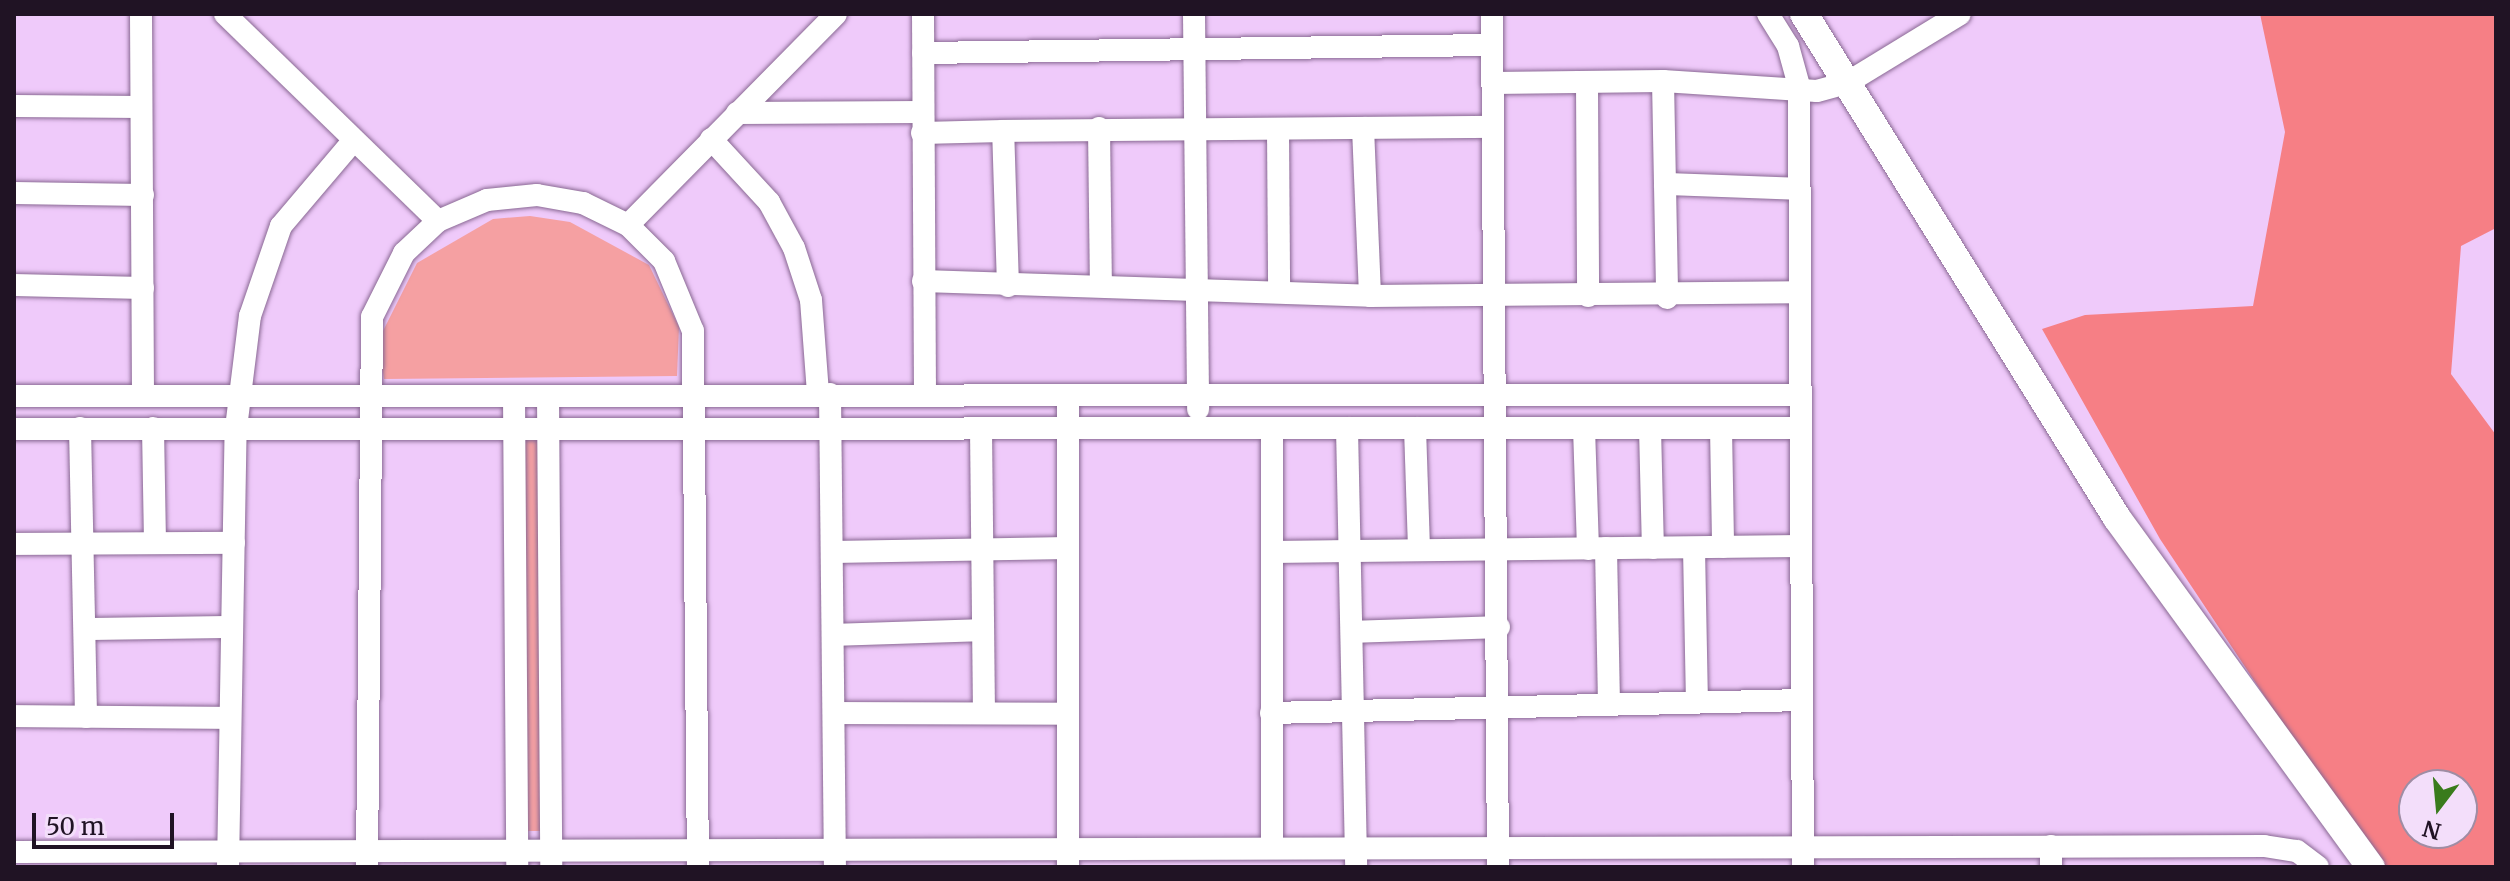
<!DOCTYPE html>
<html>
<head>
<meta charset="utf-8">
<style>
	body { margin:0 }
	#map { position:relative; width:2510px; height:881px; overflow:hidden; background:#efcafa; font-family:Merriweather,serif }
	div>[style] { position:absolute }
	.green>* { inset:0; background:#f5a0a2; transform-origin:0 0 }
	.forest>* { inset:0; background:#f67f85 }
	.roads { filter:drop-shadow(0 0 2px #896893) drop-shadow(0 0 2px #896893) }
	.minor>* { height:22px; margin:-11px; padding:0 11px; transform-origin:11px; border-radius:11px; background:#fff }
	.tertiary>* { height:28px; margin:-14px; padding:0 14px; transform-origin:14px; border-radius:14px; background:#fff }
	span { translate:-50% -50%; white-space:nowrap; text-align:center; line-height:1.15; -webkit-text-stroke:6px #f3defa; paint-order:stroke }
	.frame { position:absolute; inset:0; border:16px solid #201324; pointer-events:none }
	.north { position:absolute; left:2398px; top:769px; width:80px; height:80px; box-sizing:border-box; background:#f3defa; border:2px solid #9f8da4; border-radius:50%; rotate:196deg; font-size:22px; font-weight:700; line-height:32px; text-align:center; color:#201324 }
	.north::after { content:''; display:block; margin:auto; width:28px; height:36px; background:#397b1c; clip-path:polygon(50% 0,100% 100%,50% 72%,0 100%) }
	.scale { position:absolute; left:32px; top:813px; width:142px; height:36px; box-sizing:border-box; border:4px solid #201324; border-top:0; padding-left:10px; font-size:24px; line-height:28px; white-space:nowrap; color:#201324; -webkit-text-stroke:6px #f3defa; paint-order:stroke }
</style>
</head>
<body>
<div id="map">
	<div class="green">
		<div style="clip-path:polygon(530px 216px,570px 222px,649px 265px,679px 327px,677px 376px,384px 379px,378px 341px,417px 263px,493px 219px)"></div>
		<div style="left:540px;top:428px;width:403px;height:19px;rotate:90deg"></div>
	</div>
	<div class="forest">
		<div style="clip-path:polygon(evenodd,2260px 14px,2496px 14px,2496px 228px,2461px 246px,2451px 374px,2496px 435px,2496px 867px,2378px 867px,2160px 539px,2042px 329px,2085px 315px,2253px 306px,2285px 132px,2260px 14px,2414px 785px,2462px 785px,2462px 833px,2414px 833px,2414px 785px)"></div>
	</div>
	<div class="roads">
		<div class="minor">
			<div style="left:141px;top:14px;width:382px;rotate:89.7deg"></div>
			<div style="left:225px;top:14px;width:297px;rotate:44.2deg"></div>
			<div style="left:923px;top:14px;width:381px;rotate:89.7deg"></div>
			<div style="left:1194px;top:14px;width:395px;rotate:89.4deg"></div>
			<div style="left:1492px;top:14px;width:853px;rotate:89.6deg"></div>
			<div style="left:1768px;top:14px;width:38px;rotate:58deg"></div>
			<div style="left:1788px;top:46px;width:41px;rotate:74.6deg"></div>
			<div style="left:1799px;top:86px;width:781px;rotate:89.71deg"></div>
			<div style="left:923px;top:53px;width:568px;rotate:-0.81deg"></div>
			<div style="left:1663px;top:81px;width:217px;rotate:88.9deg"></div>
			<div style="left:1493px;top:83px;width:170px;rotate:-0.7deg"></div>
			<div style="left:1663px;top:81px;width:154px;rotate:3.7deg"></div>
			<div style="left:1817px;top:91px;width:31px;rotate:-15deg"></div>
			<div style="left:1847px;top:83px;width:132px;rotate:-31.4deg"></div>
			<div style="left:1587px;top:83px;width:213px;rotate:89.7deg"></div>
			<div style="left:14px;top:106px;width:127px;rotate:0.5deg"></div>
			<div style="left:737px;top:113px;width:185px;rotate:-0.3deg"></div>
			<div style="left:1099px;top:128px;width:156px;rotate:89.3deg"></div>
			<div style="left:1363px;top:128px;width:168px;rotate:87.6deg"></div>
			<div style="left:1278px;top:130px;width:160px;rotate:89.6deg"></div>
			<div style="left:922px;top:133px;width:81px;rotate:-1.4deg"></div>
			<div style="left:711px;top:139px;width:86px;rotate:47.4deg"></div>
			<div style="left:769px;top:202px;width:52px;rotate:61.5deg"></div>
			<div style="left:794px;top:248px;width:55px;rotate:71.9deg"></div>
			<div style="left:811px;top:300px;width:94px;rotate:85.7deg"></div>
			<div style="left:1665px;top:184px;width:134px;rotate:2.1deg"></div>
			<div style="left:14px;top:193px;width:129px;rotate:0.9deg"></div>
			<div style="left:628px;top:225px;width:296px;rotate:-45.4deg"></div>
			<div style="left:923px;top:281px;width:447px;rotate:1.9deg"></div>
			<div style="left:1370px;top:296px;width:427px;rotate:-0.5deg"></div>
			<div style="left:14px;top:285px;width:129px;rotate:1.3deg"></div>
			<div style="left:1008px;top:286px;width:155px;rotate:-91.8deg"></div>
			<div style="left:1003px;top:131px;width:488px;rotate:-0.5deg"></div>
			<div style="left:830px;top:394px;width:473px;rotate:89.4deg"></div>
			<div style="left:14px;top:396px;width:1786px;rotate:-0.03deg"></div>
			<div style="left:514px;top:396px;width:471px;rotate:89.6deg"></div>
			<div style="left:548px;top:396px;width:471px;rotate:89.6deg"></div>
			<div style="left:80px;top:428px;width:289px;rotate:88.8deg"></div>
			<div style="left:153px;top:428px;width:115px;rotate:89deg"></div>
			<div style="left:981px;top:428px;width:285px;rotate:89.4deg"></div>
			<div style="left:1347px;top:428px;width:439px;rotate:88.8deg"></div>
			<div style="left:1415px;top:428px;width:122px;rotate:88.1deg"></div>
			<div style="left:1584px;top:428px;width:121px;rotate:88.1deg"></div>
			<div style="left:1650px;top:428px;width:120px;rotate:88.6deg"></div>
			<div style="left:1721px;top:428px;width:119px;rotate:89deg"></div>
			<div style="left:14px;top:429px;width:1787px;rotate:-0.03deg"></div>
			<div style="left:14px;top:544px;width:220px;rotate:-0.3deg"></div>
			<div style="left:1606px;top:548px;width:155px;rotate:88.9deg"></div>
			<div style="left:1694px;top:548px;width:154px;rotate:88.9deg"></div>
			<div style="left:833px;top:552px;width:235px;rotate:-1deg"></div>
			<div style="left:1272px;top:552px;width:529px;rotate:-0.65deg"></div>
			<div style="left:85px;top:629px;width:147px;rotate:-0.8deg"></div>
			<div style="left:1352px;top:632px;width:147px;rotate:-1.9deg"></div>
			<div style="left:834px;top:635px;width:149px;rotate:-1.9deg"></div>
			<div style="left:835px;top:713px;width:233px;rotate:0.2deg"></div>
			<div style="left:1271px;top:713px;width:531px;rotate:-1.4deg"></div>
			<div style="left:14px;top:716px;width:215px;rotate:0.5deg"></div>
			<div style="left:1272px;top:847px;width:419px;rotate:-90deg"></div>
			<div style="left:14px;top:852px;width:2250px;rotate:-0.15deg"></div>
			<div style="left:2264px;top:846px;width:33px;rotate:9deg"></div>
			<div style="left:2297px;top:851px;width:26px;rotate:37deg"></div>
			<div style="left:228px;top:867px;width:439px;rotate:-89deg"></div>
			<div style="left:236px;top:428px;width:113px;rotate:-82.9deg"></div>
			<div style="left:250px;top:316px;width:95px;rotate:-71deg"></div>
			<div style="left:281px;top:226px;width:111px;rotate:-49.7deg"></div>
			<div style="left:367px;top:867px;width:550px;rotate:-89.48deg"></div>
			<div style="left:372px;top:317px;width:72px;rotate:-63.4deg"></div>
			<div style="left:404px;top:253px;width:47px;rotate:-43.3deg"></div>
			<div style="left:438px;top:221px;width:53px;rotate:-23.2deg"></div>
			<div style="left:487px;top:200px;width:50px;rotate:-5.7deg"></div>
			<div style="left:537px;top:195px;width:47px;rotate:9.9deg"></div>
			<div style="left:583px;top:203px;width:50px;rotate:26.1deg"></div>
			<div style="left:628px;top:225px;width:51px;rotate:45deg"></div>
			<div style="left:664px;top:261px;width:76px;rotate:67.5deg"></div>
			<div style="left:693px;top:331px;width:536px;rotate:89.47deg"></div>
			<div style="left:1068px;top:867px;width:471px;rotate:-90deg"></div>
			<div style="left:2051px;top:867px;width:21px;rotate:-90deg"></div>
		</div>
		<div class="tertiary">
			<div style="left:1804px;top:14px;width:593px;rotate:58.16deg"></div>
			<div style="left:2117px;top:518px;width:432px;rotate:54deg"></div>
		</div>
	</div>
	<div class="frame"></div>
	<div class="north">N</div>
	<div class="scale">50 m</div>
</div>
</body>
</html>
